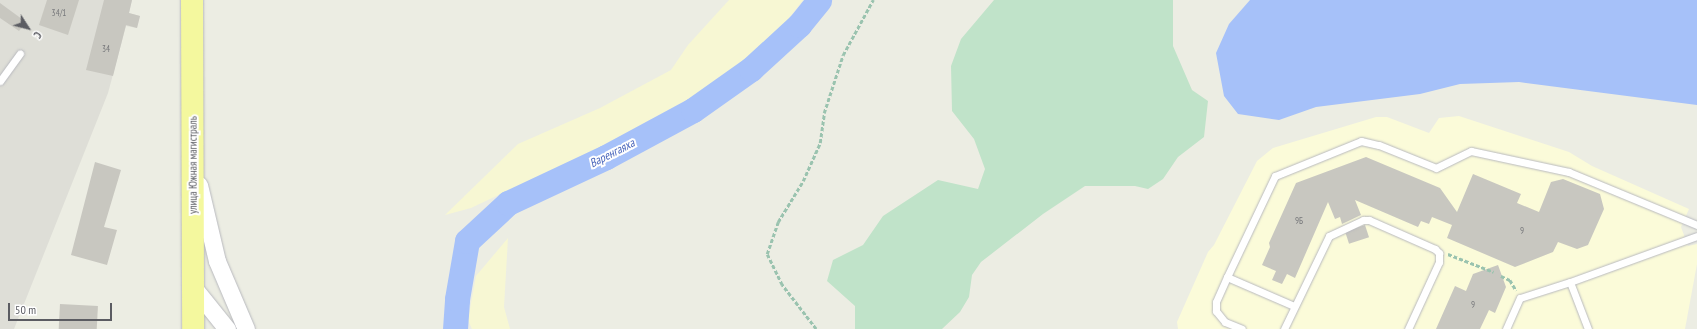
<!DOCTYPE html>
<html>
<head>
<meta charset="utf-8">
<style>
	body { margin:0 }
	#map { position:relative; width:1697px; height:329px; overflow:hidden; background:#ecede3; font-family:"PT Sans Narrow",sans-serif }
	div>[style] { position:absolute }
	.commercial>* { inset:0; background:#fbfbd9 }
	.industrial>* { inset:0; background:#deded7 }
	.green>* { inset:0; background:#c0e3c9 }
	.sand>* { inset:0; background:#f7f7d3 }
	.water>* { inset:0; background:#a6c1f9 }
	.river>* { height:25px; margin:-12.5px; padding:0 12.5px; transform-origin:12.5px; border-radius:12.5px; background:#a6c1f9 }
	.building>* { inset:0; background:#c8c7c0; transform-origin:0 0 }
	.path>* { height:2.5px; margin-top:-1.25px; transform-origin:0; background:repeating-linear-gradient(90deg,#9ac3af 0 4px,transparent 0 6px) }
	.roads { filter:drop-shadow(0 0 1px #b8b9be) drop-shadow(0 0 1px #b8b9be) }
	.service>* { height:7px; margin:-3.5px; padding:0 3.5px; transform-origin:3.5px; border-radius:3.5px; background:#fff }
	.tertiary>* { height:17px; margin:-8.5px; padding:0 8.5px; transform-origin:8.5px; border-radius:8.5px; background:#fff }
	.trunk>* { height:22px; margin:-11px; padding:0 11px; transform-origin:11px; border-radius:11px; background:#f4f89e }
	span { translate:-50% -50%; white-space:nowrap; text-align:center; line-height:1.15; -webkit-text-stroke:4px #fff; paint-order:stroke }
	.number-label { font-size:9px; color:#76777a }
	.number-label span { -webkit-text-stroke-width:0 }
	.street-label { font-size:11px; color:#5b5c62 }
	.water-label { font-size:12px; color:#4a66bb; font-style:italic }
	.north { position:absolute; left:8px; top:8px; width:40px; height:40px; -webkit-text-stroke:3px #fff; paint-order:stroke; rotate:126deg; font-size:11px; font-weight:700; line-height:16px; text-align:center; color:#5b5c62 }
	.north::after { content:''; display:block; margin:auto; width:14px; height:18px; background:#5b5c62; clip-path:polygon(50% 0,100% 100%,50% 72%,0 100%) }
	.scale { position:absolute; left:8px; top:303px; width:104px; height:18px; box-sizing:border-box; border:2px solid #5b5c62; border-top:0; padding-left:5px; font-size:12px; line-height:14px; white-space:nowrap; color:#5b5c62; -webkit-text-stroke:3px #fff; paint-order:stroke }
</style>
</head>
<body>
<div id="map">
	<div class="commercial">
		<div style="clip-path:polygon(1459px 116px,1569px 152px,1592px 166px,1689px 209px,1681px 227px,1688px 246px,1697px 244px,1697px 264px,1685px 329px,1178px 329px,1177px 322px,1208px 252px,1214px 245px,1257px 161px,1273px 148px,1376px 117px,1387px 117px,1429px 133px,1439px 118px)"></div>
	</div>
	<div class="industrial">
		<div style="clip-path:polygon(0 0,132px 0,129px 13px,140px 16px,137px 28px,126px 26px,108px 93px,14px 329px,0 329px)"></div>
	</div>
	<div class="green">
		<div style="clip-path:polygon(994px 0,1173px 0,1173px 46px,1192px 90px,1208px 101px,1204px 137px,1178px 157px,1163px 179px,1148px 189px,1135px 186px,1085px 186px,1043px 214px,981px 262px,972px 275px,969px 297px,960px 312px,942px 329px,855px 329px,855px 306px,827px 281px,833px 260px,863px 245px,883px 216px,938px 180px,978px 189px,985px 169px,974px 139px,952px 111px,951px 66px,961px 39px)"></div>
	</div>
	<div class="sand">
		<div style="clip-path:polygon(729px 0,803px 0,775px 36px,705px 90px,600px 147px,471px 208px,445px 215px,518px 144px,600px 108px,671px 70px,688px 45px)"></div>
		<div style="clip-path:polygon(508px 238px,504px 307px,510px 329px,472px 329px,468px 320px,476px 276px)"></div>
	</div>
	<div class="water">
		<div style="clip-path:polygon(1250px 0,1697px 0,1697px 105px,1519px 82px,1460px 84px,1420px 94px,1316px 107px,1279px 120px,1238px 114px,1224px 96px,1216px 53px,1229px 24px)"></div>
	</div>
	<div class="river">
		<div style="left:455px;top:329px;width:30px;rotate:-86deg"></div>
		<div style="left:457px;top:299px;width:59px;rotate:-80.2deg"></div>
		<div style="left:467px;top:241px;width:56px;rotate:-42.8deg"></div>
		<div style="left:508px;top:203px;width:108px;rotate:-25.1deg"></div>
		<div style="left:606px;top:157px;width:99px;rotate:-28.4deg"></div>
		<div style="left:693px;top:110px;width:71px;rotate:-35.3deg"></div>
		<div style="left:751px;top:69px;width:65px;rotate:-42.5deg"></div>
		<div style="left:799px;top:25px;width:32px;rotate:-51deg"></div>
	</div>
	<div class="building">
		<div style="clip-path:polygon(47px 0,79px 0,68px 35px,39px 25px)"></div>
		<div style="clip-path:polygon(104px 0,132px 0,129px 13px,140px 16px,137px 28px,126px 25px,113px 76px,86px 70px)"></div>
		<div style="clip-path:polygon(0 3px,26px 22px,19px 31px,0 18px)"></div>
		<div style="clip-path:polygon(1366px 157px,1440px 188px,1457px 212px,1473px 174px,1521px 194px,1517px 203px,1539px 212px,1551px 182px,1563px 179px,1600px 194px,1604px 209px,1588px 245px,1577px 249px,1558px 242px,1553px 252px,1515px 267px,1447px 238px,1452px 225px,1432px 217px,1429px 224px,1421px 221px,1418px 227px,1355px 200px,1361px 215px,1342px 224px,1340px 217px,1335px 219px,1328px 202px,1295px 278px,1287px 274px,1282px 284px,1272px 280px,1276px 271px,1262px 265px,1270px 247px,1269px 243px,1296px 183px)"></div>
		<div style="clip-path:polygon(95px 162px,121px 170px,104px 227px,117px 230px,107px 265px,71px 255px)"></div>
		<div style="left:1365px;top:225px;width:13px;height:21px;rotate:72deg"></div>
		<div style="clip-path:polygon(1498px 265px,1506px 287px,1495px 313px,1489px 310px,1480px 329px,1436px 329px,1455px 286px,1466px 291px,1473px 274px)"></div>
		<div style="left:60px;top:304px;width:38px;height:25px;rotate:3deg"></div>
	</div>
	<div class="path">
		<div style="left:1448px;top:254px;width:49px;rotate:21.4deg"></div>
		<div style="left:1501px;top:276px;width:10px;rotate:24deg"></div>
		<div style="left:1510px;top:280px;width:12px;rotate:59deg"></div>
		<div style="left:816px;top:329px;width:56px;rotate:-127.7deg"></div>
		<div style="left:782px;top:285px;width:34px;rotate:-116deg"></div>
		<div style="left:767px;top:254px;width:34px;rotate:-71deg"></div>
		<div style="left:778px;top:222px;width:48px;rotate:-58.6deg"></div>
		<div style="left:803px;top:181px;width:42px;rotate:-65.9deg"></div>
		<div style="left:820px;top:143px;width:30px;rotate:-82deg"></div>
		<div style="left:824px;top:113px;width:61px;rotate:-71.9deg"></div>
		<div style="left:843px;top:55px;width:63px;rotate:-61.4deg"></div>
	</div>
	<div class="roads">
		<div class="service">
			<div style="left:0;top:81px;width:34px;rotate:-54deg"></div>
			<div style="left:1227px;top:277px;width:27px;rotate:114deg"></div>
			<div style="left:1216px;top:302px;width:9px;rotate:90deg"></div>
			<div style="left:1216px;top:311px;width:14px;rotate:51deg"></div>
			<div style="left:1225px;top:322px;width:18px;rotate:22deg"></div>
			<div style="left:1294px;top:306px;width:73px;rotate:-156.6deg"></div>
			<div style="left:1227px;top:277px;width:112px;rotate:-64.6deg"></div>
			<div style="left:1275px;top:176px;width:93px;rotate:-22.1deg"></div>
			<div style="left:1361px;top:141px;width:18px;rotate:13deg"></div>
			<div style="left:1379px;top:145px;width:61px;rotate:22deg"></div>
			<div style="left:1436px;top:168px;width:39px;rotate:-26deg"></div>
			<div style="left:1471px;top:151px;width:100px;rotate:12.1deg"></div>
			<div style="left:1569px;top:172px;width:139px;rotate:22.5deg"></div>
			<div style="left:1284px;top:329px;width:103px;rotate:-64.2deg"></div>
			<div style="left:1329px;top:236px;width:38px;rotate:-25deg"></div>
			<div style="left:1363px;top:220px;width:6px"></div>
			<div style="left:1369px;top:220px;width:72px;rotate:23.7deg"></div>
			<div style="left:1435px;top:249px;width:6px;rotate:45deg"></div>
			<div style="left:1439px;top:253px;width:9px;rotate:90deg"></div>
			<div style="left:1439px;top:262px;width:74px;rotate:114.8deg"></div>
			<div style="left:1506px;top:329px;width:34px;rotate:-66deg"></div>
			<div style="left:1520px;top:298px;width:52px;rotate:-17.7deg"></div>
			<div style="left:1588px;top:329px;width:50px;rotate:-111deg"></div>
			<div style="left:1570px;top:282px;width:135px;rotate:-19.9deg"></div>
		</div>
		<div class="tertiary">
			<div style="left:199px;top:185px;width:78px;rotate:76.7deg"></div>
			<div style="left:217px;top:261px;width:74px;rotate:66.9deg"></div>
			<div style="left:194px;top:288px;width:53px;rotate:51.2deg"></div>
		</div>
		<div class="trunk">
			<div style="left:192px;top:0;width:329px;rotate:89.8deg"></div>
		</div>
	</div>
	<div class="number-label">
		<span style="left:59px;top:13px">34/1</span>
		<span style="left:106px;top:49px">34</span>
		<span style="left:1299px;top:221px">9Б</span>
		<span style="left:1522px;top:231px">9</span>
		<span style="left:1473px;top:305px">9</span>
	</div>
	<div class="street-label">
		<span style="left:193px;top:165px;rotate:-90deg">улица Южная магистраль</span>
	</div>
	<div class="water-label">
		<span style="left:612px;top:153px;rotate:-27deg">Варенгаяха</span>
	</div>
	<div class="north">С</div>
	<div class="scale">50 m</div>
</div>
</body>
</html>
